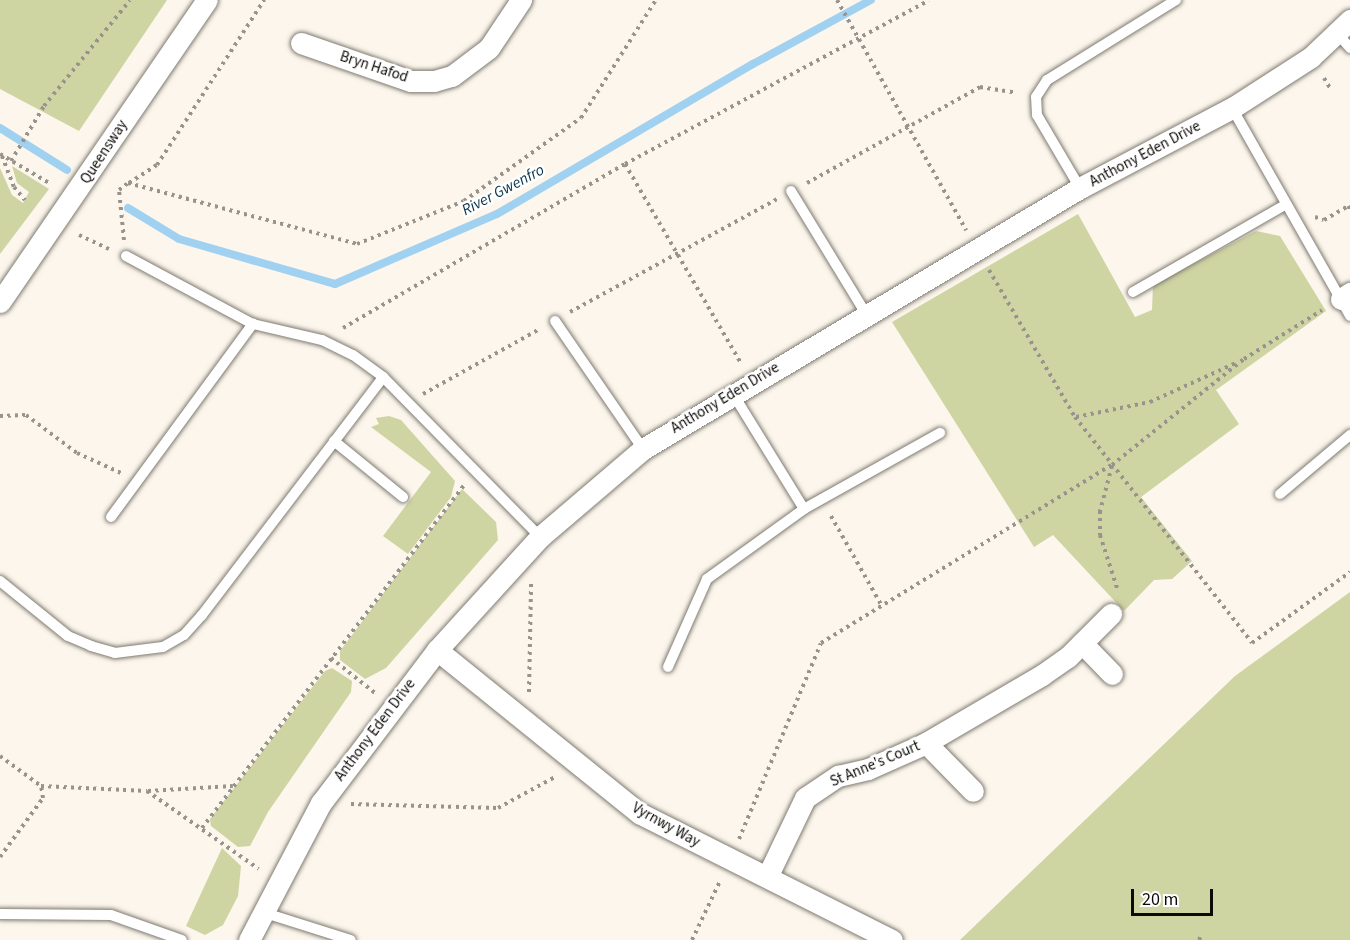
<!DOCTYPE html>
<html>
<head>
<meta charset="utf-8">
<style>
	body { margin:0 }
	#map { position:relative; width:1350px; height:940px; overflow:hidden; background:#fcf6ec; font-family:"Source Sans 3",sans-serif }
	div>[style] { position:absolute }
	.green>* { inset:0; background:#cfd4a3 }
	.stream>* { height:8px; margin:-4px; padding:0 4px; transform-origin:4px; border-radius:4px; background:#a0d1f1 }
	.path>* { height:4px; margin-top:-2px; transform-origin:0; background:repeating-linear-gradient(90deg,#98948d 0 3px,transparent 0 7.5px) }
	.roads { filter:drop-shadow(0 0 2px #7f7a71) drop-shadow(0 0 2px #7f7a71) }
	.service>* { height:10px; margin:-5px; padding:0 5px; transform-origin:5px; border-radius:5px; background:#fff }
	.minor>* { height:21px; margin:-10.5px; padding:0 10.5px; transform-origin:10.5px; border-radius:10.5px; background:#fff }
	span { translate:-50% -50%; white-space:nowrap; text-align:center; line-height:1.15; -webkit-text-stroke:5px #fff; paint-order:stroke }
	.street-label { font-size:15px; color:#0d0b08 }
	.water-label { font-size:16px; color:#093248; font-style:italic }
	.scale { position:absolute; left:1131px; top:889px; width:82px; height:27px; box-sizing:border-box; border:3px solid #0d0b08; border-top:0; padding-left:8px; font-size:18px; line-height:21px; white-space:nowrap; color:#0d0b08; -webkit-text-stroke:4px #fff; paint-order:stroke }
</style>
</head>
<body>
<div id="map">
	<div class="green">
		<div style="clip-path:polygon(0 0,167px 0,79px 131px,0 89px)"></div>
		<div style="clip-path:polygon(12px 166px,49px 189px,0 254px,0 168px,12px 195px,23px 203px,29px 192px,17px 183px)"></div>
		<div style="clip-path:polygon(1078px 214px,1135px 317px,1152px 310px,1153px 285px,1256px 231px,1280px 236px,1326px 311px,1216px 390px,1239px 424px,1141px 497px,1192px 561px,1172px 579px,1154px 580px,1124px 611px,1053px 535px,1034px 547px,892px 322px)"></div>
		<div style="clip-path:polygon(389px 416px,401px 420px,455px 481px,451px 497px,408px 554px,383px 536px,431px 472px,371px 427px,379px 424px,376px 418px)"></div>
		<div style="clip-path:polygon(462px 489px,496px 522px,498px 540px,386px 668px,365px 679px,340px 660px,340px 651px)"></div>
		<div style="clip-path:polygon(1350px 592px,1350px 940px,960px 940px,1235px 676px)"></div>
		<div style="clip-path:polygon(332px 668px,352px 681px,351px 692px,268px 812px,250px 846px,238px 847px,211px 826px,210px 819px,325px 671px)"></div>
		<div style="clip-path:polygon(222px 848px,241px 866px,238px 896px,223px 925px,205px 935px,186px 926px)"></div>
	</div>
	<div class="stream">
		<div style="left:0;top:128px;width:79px;rotate:32.1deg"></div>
		<div style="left:128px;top:208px;width:60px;rotate:31.3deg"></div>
		<div style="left:179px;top:239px;width:162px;rotate:16.1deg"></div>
		<div style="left:335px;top:284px;width:176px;rotate:-23.4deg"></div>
		<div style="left:497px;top:214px;width:297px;rotate:-30.4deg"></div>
		<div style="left:753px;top:64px;width:134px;rotate:-28.5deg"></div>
	</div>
	<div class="path">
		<div style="left:837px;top:0;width:264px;rotate:60.7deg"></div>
		<div style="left:1324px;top:78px;width:12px;rotate:59deg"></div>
		<div style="left:0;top:154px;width:59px;rotate:30.5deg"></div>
		<div style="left:2px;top:156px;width:33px;rotate:69deg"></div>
		<div style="left:14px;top:187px;width:17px;rotate:50deg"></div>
		<div style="left:11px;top:161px;width:64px;rotate:-59deg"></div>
		<div style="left:44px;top:106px;width:136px;rotate:-50.9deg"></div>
		<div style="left:625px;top:164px;width:230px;rotate:59.8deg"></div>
		<div style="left:129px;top:183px;width:33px;rotate:-33deg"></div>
		<div style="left:157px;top:165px;width:197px;rotate:-57deg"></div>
		<div style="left:807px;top:183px;width:198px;rotate:-29deg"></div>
		<div style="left:980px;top:87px;width:37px;rotate:9deg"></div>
		<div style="left:1315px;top:217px;width:9px;rotate:18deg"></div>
		<div style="left:1324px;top:220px;width:28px;rotate:-30deg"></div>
		<div style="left:1348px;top:206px;width:4px;rotate:56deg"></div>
		<div style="left:79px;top:235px;width:33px;rotate:25deg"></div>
		<div style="left:124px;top:240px;width:50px;rotate:-95.7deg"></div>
		<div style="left:119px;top:190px;width:11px;rotate:-38deg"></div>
		<div style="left:128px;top:183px;width:237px;rotate:14.9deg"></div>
		<div style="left:357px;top:244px;width:115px;rotate:-21.9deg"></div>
		<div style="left:464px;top:201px;width:143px;rotate:-35.4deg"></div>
		<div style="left:581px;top:118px;width:140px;rotate:-57.6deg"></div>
		<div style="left:989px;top:270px;width:170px;rotate:59.7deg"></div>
		<div style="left:1075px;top:417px;width:287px;rotate:51.9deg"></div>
		<div style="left:1252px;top:643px;width:121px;rotate:-35.9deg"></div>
		<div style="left:570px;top:312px;width:236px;rotate:-28.6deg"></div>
		<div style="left:343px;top:328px;width:326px;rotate:-30.2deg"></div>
		<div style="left:625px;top:164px;width:345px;rotate:-28.3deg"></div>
		<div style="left:423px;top:394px;width:134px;rotate:-29.1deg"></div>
		<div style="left:0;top:416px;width:26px;rotate:-2deg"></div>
		<div style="left:26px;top:415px;width:64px;rotate:36.7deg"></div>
		<div style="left:77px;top:453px;width:48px;rotate:24.4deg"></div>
		<div style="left:1076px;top:417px;width:76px;rotate:-11.5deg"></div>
		<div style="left:1150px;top:402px;width:97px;rotate:-24.4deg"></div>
		<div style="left:1112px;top:466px;width:47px;rotate:104.9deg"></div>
		<div style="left:1100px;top:511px;width:24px;rotate:90deg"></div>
		<div style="left:1100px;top:535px;width:59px;rotate:72.2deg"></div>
		<div style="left:831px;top:516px;width:103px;rotate:60.5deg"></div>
		<div style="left:331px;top:658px;width:56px;rotate:38.5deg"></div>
		<div style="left:529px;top:692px;width:109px;rotate:-88.9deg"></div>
		<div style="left:0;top:756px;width:51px;rotate:36.2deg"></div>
		<div style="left:41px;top:786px;width:106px;rotate:2.7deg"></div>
		<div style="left:147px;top:791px;width:136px;rotate:34.9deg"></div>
		<div style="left:148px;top:791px;width:85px;rotate:-3.4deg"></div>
		<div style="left:351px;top:804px;width:147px;rotate:1.6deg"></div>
		<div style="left:498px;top:808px;width:67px;rotate:-28.5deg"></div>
		<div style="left:202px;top:828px;width:432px;rotate:-52.6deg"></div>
		<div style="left:739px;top:839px;width:212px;rotate:-67.3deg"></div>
		<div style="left:821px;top:643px;width:341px;rotate:-31.5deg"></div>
		<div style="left:1112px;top:465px;width:169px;rotate:-38.8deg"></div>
		<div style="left:1244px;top:359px;width:92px;rotate:-32.1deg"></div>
		<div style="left:0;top:857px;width:73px;rotate:-53.9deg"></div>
		<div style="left:43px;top:798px;width:12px;rotate:-99deg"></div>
		<div style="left:692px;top:940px;width:65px;rotate:-64.6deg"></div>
		<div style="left:1199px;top:940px;width:4px;rotate:-63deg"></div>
	</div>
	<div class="roads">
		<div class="service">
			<div style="left:1337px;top:33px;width:20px;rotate:49deg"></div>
			<div style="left:1232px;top:108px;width:239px;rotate:60.4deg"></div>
			<div style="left:1080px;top:188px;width:85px;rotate:-120.5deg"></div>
			<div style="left:1037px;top:115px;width:18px;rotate:-93deg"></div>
			<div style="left:1036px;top:97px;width:20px;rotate:-57deg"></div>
			<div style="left:1047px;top:80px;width:152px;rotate:-31.8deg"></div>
			<div style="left:791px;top:191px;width:144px;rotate:58.6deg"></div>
			<div style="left:126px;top:256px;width:144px;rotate:28.2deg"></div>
			<div style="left:253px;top:324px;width:71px;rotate:13.1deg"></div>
			<div style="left:322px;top:340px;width:34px;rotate:26deg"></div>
			<div style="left:353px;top:355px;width:37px;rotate:36deg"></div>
			<div style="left:383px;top:377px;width:224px;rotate:45.5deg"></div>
			<div style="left:1133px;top:292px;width:175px;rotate:-29.8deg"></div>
			<div style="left:555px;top:321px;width:155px;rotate:55.5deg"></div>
			<div style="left:733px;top:394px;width:135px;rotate:58.3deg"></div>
			<div style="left:334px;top:441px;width:89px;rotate:39.1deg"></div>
			<div style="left:1280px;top:494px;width:92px;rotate:-40.1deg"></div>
			<div style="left:111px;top:517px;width:240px;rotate:-53.7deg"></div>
			<div style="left:0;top:581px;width:87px;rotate:39deg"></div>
			<div style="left:68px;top:636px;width:25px;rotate:23deg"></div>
			<div style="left:91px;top:646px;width:25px;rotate:16deg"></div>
			<div style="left:115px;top:653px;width:48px;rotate:-7.1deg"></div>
			<div style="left:163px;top:647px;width:24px;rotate:-30deg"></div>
			<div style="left:184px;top:635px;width:27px;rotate:-48deg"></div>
			<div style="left:202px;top:615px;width:299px;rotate:-52.7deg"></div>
			<div style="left:668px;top:667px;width:96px;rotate:-66.1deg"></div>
			<div style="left:707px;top:579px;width:120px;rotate:-35.8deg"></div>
			<div style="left:804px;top:509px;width:156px;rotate:-29.2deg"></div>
			<div style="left:262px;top:912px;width:93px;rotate:17.5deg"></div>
			<div style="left:0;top:914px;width:111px;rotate:0.5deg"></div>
			<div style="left:111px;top:915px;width:75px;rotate:19.4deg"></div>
		</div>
		<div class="minor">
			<div style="left:301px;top:43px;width:116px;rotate:19.1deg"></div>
			<div style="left:411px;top:81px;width:23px"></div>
			<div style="left:434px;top:81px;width:19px;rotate:-16deg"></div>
			<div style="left:452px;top:76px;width:46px;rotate:-37.1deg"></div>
			<div style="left:489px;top:48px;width:58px;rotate:-56.3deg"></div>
			<div style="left:1341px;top:299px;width:11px;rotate:-34deg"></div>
			<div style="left:0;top:302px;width:366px;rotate:-55.6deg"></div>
			<div style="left:1082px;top:643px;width:43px;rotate:45.9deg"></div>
			<div style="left:437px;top:650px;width:260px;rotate:38.9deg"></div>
			<div style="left:639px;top:813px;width:283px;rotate:26.7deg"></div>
			<div style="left:926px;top:743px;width:67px;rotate:45.6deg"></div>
			<div style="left:768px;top:875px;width:85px;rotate:-64.3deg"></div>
			<div style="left:805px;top:798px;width:40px;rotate:-34deg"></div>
			<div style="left:838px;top:776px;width:31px;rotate:-13deg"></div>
			<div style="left:868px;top:769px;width:61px;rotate:-24.1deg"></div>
			<div style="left:924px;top:744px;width:137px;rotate:-30.3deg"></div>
			<div style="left:1042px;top:675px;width:32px;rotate:-35deg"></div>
			<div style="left:1068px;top:657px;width:61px;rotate:-45deg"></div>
			<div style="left:249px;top:940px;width:155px;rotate:-62.3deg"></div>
			<div style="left:321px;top:803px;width:192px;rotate:-52.8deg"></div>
			<div style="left:437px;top:650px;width:153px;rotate:-47.7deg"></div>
			<div style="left:540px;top:537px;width:135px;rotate:-40.5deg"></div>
			<div style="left:643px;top:449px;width:509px;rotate:-30.85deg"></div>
			<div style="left:1080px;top:188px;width:172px;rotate:-27.8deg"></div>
			<div style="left:1232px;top:108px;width:94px;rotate:-32.8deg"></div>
			<div style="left:1311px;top:57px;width:54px;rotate:-43.5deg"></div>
		</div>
	</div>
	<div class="street-label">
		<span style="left:374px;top:67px;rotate:18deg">Bryn Hafod</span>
		<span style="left:104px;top:152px;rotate:-57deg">Queensway</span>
		<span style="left:1145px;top:154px;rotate:-28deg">Anthony Eden Drive</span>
		<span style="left:725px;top:398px;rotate:-31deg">Anthony Eden Drive</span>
		<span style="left:375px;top:730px;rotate:-53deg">Anthony Eden Drive</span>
		<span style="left:875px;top:764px;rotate:-23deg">St Anne's Court</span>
		<span style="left:666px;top:825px;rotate:29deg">Vyrnwy Way</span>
	</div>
	<div class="water-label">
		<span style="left:503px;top:190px;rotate:-28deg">River Gwenfro</span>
	</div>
	<div class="scale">20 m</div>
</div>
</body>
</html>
